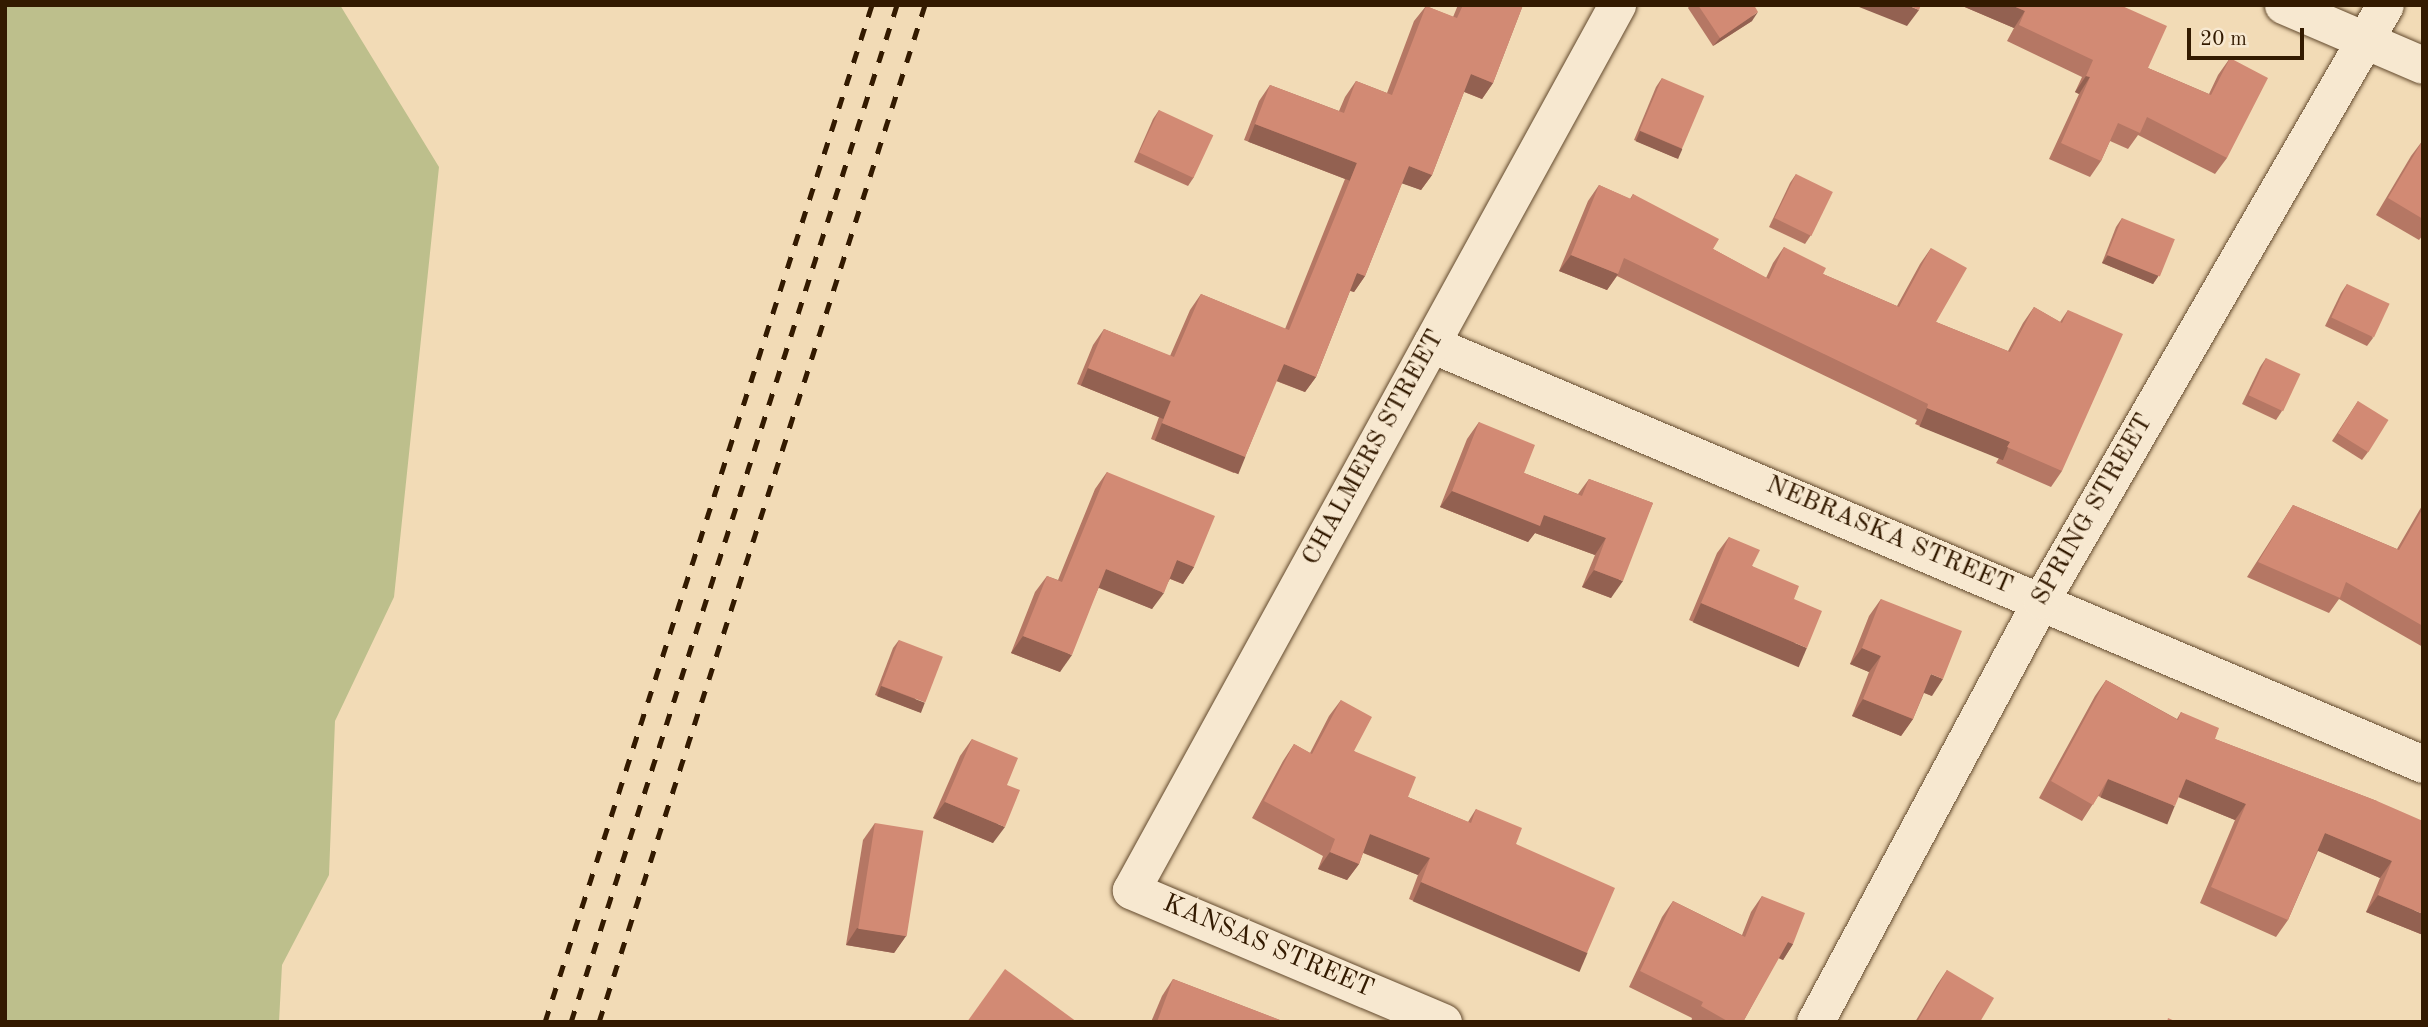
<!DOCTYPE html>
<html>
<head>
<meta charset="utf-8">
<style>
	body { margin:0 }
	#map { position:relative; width:2428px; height:1027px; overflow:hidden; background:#f2dbb6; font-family:"Old Standard TT",serif }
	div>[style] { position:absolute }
	.green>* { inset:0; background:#bdbf8c }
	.roads { filter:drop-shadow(0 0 2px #634a2e) drop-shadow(0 0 2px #634a2e) }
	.minor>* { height:37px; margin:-18.5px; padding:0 18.5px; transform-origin:18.5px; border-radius:18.5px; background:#f7e8d0 }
	.rail>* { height:5px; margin-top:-2.5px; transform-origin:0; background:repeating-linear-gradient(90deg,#331a00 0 12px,transparent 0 24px) }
	.wall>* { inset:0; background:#b57764 }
	.shaded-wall>* { inset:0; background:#936151; transform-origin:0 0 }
	.building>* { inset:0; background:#d28a74; transform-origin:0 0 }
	span { translate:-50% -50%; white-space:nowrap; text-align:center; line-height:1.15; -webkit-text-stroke:7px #f7e8d0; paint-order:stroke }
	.street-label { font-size:26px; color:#331a00 }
	.frame { position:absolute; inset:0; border:7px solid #331a00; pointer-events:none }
	.scale { position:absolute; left:2187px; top:28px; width:117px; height:32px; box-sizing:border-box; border:4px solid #331a00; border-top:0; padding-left:9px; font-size:21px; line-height:24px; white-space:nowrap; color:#331a00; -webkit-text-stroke:5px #f7e8d0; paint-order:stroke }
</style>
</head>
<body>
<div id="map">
	<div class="green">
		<div style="clip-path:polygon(5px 5px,340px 5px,439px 167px,394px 597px,335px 721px,329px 875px,282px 965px,279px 1022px,5px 1022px)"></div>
	</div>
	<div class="roads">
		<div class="minor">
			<div style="left:2283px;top:5px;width:152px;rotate:23.2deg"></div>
			<div style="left:1431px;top:344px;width:1077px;rotate:22.95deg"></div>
			<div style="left:1443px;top:1022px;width:339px;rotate:-157.1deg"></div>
			<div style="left:1131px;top:890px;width:1010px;rotate:-61.23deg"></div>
			<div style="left:1815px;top:1022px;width:479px;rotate:-61.8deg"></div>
			<div style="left:2041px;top:600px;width:687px;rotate:-59.97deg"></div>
		</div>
	</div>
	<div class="rail">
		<div style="left:545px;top:1022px;width:1068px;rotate:-72.18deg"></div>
		<div style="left:571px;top:1022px;width:1068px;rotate:-72.23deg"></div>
		<div style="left:599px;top:1022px;width:1068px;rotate:-72.23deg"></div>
	</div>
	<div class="wall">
		<div style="clip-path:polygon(1458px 5px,1523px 5px,1493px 83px,1482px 99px,1464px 92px,1432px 175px,1421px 190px,1402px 183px,1365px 276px,1354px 292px,1350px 291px,1316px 377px,1305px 392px,1276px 381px,1245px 457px,1234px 473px,1151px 439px,1159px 417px,1077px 384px,1093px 345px,1104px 329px,1170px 356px,1190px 310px,1201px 294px,1285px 329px,1345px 179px,1244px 140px,1259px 101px,1270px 85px,1339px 111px,1345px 97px,1356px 81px,1387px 93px,1414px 21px,1426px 6px,1453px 17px)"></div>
		<div style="clip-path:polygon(1690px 5px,1754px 5px,1752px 21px,1713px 46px,1688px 8px)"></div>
		<div style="clip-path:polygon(1960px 5px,2120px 5px,2148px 68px,2209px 94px,2218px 75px,2230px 58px,2227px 158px,2215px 174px,2138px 135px,2128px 149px,2110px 141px,2101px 161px,2090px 177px,2049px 159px,2079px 94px,2075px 92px,2082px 77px,2007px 41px,2014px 28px)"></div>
		<div style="clip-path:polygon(1662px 78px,1682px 149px,1676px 158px,1634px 140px,1656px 87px)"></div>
		<div style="clip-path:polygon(1159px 110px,1194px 177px,1188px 186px,1134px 162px,1153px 119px)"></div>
		<div style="clip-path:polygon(2423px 140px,2423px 235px,2419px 240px,2376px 215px,2411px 156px)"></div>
		<div style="clip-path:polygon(1796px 174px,1811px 235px,1805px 244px,1769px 227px,1790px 183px)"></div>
		<div style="clip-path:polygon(1599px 185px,1630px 199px,1633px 194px,1713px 249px,1766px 278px,1773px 263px,1784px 247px,1823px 274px,1897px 306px,1920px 264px,1931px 248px,1936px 322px,2008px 351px,2023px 323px,2034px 307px,2060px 322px,2068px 310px,2062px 471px,2051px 487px,1996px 463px,1999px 458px,1915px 424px,1917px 420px,1617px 276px,1607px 290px,1559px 271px,1588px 201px)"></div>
		<div style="clip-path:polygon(2122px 218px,2159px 275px,2153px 284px,2102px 263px,2116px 227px)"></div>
		<div style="clip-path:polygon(2347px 284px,2373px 338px,2367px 346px,2325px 326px,2341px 293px)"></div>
		<div style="clip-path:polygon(2266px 358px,2282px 411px,2276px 420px,2242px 404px,2260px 367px)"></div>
		<div style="clip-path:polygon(2358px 401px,2368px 452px,2362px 460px,2332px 441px)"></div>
		<div style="clip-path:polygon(1479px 422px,1524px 473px,1578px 494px,1589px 479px,1653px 503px,1611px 598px,1582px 587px,1595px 555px,1535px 533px,1528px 542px,1440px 507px,1467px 439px)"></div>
		<div style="clip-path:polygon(1107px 472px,1194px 567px,1183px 584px,1170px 579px,1152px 609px,1099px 587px,1060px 672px,1011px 653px,1035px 592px,1047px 576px,1058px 580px,1095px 489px)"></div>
		<div style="clip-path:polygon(2423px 504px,2423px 647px,2339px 599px,2329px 613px,2247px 577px,2293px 505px,2397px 549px)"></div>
		<div style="clip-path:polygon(1729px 537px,1752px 566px,1794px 599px,1795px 665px,1689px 620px,1717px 553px)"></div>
		<div style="clip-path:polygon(1881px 599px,1932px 696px,1924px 693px,1913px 719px,1901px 736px,1852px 716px,1869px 672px,1850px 664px,1869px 616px)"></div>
		<div style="clip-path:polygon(899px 640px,919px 712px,875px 695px,893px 648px)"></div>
		<div style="clip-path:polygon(2106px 680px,2177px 719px,2181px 712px,2215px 739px,2377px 801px,2423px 935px,2366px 912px,2380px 878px,2318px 851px,2288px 920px,2276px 937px,2200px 903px,2235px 820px,2178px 797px,2163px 822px,2098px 796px,2082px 821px,2039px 798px,2095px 696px)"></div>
		<div style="clip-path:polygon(1341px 700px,1354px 751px,1408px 797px,1468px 822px,1476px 809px,1516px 844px,1587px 953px,1575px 969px,1409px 899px,1418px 875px,1363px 853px,1359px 864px,1347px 880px,1318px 869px,1323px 856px,1252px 818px,1283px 761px,1294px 744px,1310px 753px,1329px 716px)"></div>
		<div style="clip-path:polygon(972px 739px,1007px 785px,993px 843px,933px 818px,960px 756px)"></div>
		<div style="clip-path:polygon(875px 823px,906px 936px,894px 953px,846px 945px,863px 840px)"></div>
		<div style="clip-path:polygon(1762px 896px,1793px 944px,1783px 960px,1778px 958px,1743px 1022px,1691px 1022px,1692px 1018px,1629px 987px,1662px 917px,1673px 901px,1742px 935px,1751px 912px)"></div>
		<div style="clip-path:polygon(1947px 970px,1980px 1022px,1915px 1022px,1937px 985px)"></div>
		<div style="clip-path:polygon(1173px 979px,1285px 1022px,1151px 1022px,1162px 996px)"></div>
	</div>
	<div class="shaded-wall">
		<div style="clip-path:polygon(1854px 5px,1907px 5px,1919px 10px,1907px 26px)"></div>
		<div style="clip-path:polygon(1960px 5px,2011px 5px,2025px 11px,2014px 28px)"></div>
		<div style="clip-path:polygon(1758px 12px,1752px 21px,1713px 46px,1720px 38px)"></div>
		<div style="clip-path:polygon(1471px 74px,1493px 83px,1482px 99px,1460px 90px)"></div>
		<div style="clip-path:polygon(2086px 76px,2090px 77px,2079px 94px,2075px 92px)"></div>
		<div style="left:1255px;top:124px;width:109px;height:19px;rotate:21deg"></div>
		<div style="left:1640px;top:131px;width:46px;height:11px;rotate:23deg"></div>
		<div style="clip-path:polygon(1409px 166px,1432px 175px,1421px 190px,1398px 182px)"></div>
		<div style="clip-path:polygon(1571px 255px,1618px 274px,1607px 290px,1559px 271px)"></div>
		<div style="clip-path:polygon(2108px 255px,2159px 275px,2153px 284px,2102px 263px)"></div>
		<div style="clip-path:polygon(1357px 273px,1365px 276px,1354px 292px,1346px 289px)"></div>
		<div style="clip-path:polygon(1284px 364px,1316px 377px,1305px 392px,1272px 379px)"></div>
		<div style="left:1088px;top:368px;width:89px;height:19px;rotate:22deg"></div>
		<div style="left:1927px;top:408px;width:90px;height:20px;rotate:22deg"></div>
		<div style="left:1162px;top:423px;width:90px;height:19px;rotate:22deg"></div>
		<div style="clip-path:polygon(1452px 491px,1544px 515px,1606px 538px,1595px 555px,1535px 533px,1528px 542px,1440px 507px)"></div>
		<div style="clip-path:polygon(1177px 560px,1194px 567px,1183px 584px,1166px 577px)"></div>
		<div style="clip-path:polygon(1106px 569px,1164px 593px,1152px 609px,1094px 586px)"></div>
		<div style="clip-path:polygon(1594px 570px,1623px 581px,1611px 598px,1582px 587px)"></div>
		<div style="left:1701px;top:603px;width:115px;height:21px;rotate:23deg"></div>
		<div style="clip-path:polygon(1023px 636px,1072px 655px,1060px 672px,1011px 653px)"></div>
		<div style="clip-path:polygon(1862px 648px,1881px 656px,1869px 672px,1850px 664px)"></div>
		<div style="clip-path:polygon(1931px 674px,1943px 679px,1932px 696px,1920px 691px)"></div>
		<div style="left:881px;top:686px;width:47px;height:11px;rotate:21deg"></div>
		<div style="clip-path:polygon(1863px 699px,1913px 719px,1901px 736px,1852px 716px)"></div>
		<div style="left:2108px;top:779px;width:72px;height:20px;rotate:22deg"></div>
		<div style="clip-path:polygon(2186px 779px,2246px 804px,2235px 820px,2174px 795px)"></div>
		<div style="clip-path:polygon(945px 802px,1005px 827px,993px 843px,933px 818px)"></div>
		<div style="clip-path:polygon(2325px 833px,2392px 861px,2380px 878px,2314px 849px)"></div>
		<div style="clip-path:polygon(1370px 834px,1430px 858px,1418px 875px,1359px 851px)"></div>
		<div style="clip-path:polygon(1330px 852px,1359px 864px,1347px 880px,1318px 869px)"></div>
		<div style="left:1421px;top:882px;width:181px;height:21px;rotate:23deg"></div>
		<div style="clip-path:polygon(2378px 895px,2423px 914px,2423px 935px,2366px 912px)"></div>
		<div style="clip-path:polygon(857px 928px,906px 936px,894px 953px,846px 945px)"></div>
		<div style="clip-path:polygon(1788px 942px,1793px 944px,1783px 960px,1777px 957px)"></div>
	</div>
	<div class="building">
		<div style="clip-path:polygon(1463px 5px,1523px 5px,1493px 83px,1471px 74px,1432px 175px,1409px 166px,1365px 276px,1357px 273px,1316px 377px,1284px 364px,1245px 457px,1162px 423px,1171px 401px,1088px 368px,1104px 329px,1174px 357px,1201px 294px,1289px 330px,1357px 163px,1255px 124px,1270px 85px,1344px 113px,1356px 81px,1392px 95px,1426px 6px,1457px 18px)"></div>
		<div style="clip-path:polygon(1698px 5px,1754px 5px,1758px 12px,1720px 38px)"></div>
		<div style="clip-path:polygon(1907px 5px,1921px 5px,1919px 10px)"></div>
		<div style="clip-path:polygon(2011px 5px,2120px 5px,2167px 26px,2148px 68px,2211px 95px,2230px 58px,2268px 78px,2227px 158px,2147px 117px,2140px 133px,2118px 123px,2101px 161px,2061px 143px,2090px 77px,2086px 76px,2093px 60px,2019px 25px,2025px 11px)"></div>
		<div style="left:1662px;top:78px;width:46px;height:57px;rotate:23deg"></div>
		<div style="left:1159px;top:110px;width:60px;height:47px;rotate:25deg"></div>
		<div style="clip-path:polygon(2423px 140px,2423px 219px,2388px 198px)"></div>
		<div style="left:1796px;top:174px;width:41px;height:49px;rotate:26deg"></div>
		<div style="clip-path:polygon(1599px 185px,1631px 199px,1633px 194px,1719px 239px,1713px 249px,1769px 279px,1784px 247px,1826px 268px,1823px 274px,1899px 307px,1931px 248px,1967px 268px,1936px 322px,2010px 352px,2034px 307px,2062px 323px,2068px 310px,2123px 334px,2062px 471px,2007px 447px,2010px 442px,1927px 408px,1928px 404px,1624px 258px,1618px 274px,1571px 255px)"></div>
		<div style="left:2122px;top:218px;width:57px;height:40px;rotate:22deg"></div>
		<div style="left:2347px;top:284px;width:47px;height:37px;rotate:25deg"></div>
		<div style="left:2266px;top:358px;width:38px;height:41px;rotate:25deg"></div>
		<div style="left:2358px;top:401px;width:36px;height:38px;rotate:32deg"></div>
		<div style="clip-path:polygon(1479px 422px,1535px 445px,1524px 473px,1582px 496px,1589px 479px,1653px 503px,1623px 581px,1594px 570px,1606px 538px,1544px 515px,1540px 526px,1452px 491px)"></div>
		<div style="clip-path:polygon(1107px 472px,1215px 516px,1194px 567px,1177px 560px,1164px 593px,1106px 569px,1072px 655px,1023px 636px,1047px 576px,1062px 582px)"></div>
		<div style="clip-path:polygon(2293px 505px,2399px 550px,2423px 508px,2423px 626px,2346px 582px,2340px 598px,2258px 562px)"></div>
		<div style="clip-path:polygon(1729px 537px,1760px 550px,1752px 566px,1799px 586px,1794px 599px,1822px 611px,1807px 648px,1701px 603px)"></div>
		<div style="clip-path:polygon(1881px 599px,1962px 631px,1943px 679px,1931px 674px,1913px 719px,1863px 699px,1881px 656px,1862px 648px)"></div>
		<div style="left:899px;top:640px;width:47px;height:49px;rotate:21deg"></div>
		<div style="clip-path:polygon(2106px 680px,2178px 720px,2181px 712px,2219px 728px,2215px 739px,2377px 801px,2423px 821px,2423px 914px,2378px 895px,2392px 861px,2325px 833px,2288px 920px,2211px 887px,2246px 804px,2186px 779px,2175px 806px,2108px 779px,2093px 805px,2051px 781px)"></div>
		<div style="clip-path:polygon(1341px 700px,1372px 717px,1354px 751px,1416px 777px,1408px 797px,1471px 823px,1476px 809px,1522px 828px,1516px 844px,1615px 888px,1587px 953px,1421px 882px,1430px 858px,1370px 834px,1359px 864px,1330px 852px,1335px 839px,1264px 801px,1294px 744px,1312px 754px)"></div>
		<div style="clip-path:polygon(972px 739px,1018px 758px,1007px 785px,1020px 790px,1005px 827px,945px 802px)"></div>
		<div style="left:875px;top:823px;width:49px;height:107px;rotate:9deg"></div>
		<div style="clip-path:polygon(1762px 896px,1805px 913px,1793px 944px,1788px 942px,1743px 1022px,1729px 1022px,1701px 1006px,1703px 1002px,1640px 971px,1673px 901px,1745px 937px)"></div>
		<div style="clip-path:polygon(1005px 969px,1077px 1022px,967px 1022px)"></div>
		<div style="clip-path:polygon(1947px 970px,1994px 998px,1980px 1022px,1917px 1022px)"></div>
		<div style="clip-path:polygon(1173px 979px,1285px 1022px,1157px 1022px)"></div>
		<div style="clip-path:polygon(2168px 1018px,2177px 1022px,2167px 1022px)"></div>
	</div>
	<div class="street-label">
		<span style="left:1374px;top:448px;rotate:-61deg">CHALMERS STREET</span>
		<span style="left:2093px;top:510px;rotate:-60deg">SPRING STREET</span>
		<span style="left:1889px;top:536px;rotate:23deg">NEBRASKA STREET</span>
		<span style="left:1268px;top:947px;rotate:23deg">KANSAS STREET</span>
	</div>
	<div class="frame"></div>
	<div class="scale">20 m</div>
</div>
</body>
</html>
